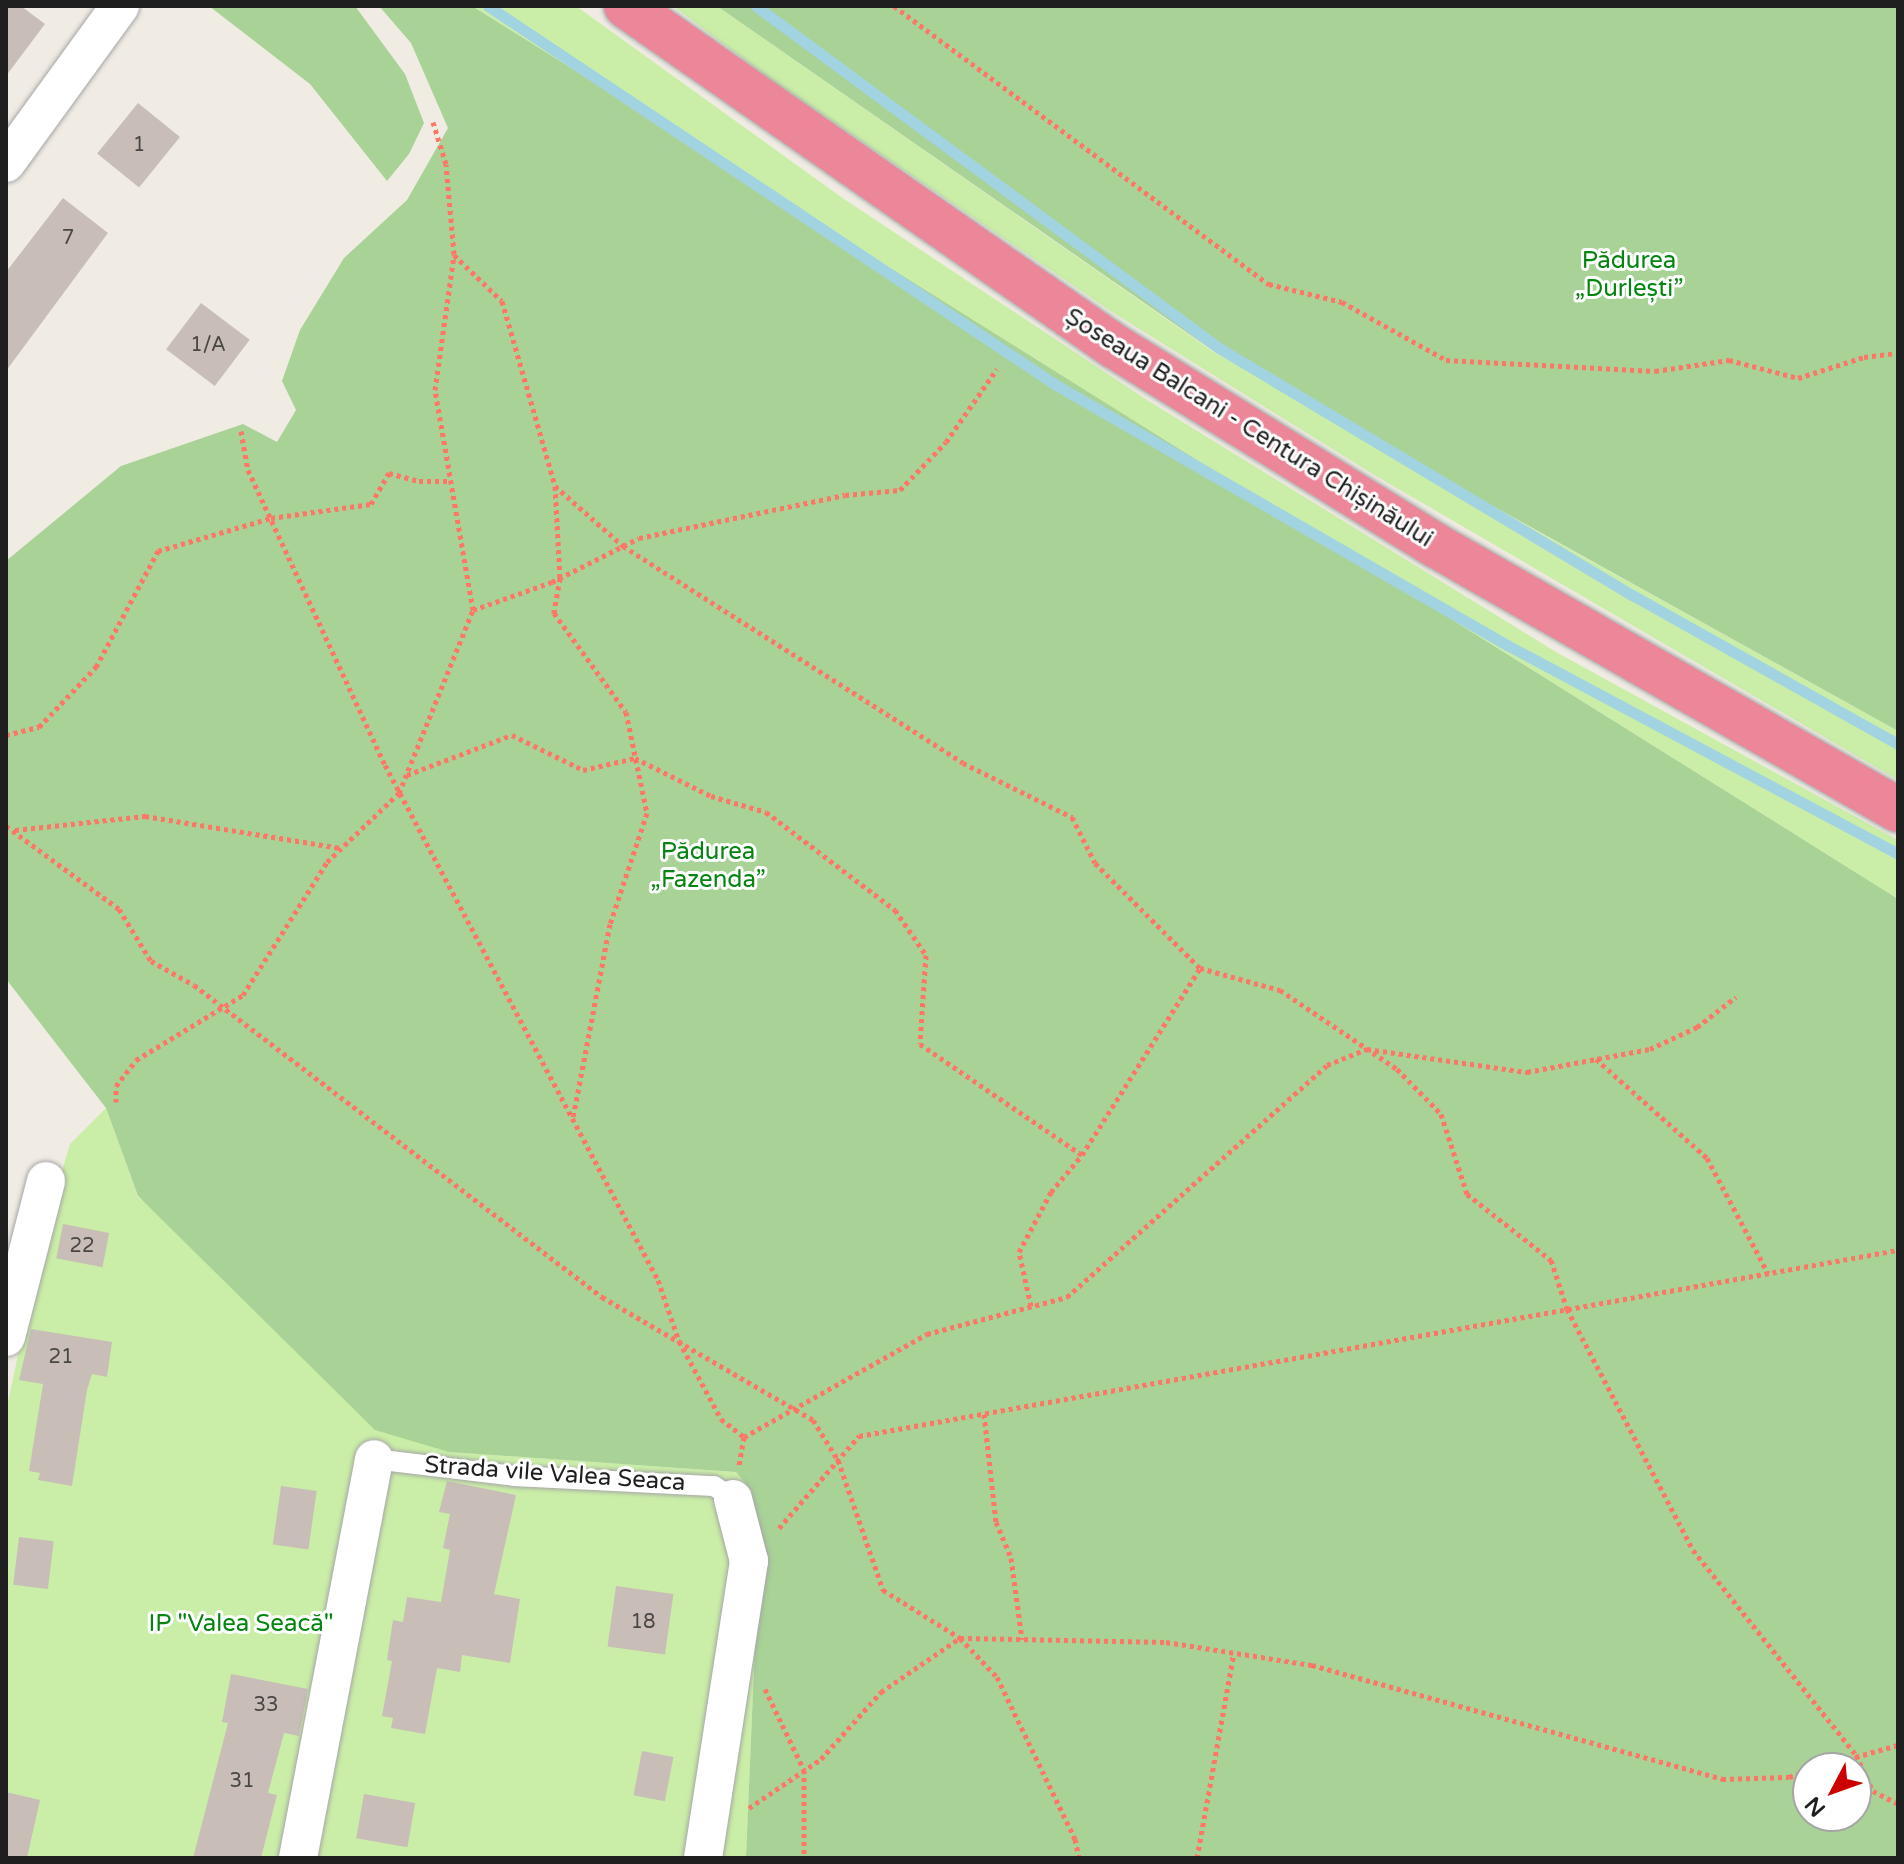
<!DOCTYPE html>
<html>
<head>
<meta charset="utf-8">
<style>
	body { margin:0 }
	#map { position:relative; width:1904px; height:1864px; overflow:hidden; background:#f0ece4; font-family:"Varela Round",sans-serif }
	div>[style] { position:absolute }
	.grass>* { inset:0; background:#caeea7 }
	.forest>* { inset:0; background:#a8d296 }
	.stream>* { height:11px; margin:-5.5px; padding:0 5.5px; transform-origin:5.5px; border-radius:5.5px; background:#a2d3e1 }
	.building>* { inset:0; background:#c8beb7; transform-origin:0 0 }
	.path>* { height:5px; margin-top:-2.5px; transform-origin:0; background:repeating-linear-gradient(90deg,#ff7566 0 4px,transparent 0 8px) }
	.roads { filter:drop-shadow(0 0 2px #a6a6a6) drop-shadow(0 0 2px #a6a6a6) }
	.lane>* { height:20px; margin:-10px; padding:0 10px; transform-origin:10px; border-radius:10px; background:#fff }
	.street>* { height:38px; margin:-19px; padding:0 19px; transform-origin:19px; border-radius:19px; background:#fff }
	.highway>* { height:44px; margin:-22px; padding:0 22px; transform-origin:22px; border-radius:22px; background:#ec879a }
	span { translate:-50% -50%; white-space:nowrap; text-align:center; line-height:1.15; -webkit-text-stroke:6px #fff; paint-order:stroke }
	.number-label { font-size:20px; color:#494745 }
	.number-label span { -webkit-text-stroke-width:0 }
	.park-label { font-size:24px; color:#04850f }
	.street-label { font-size:24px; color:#1f1f1f }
	.frame { position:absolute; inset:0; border:8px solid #1f1f1f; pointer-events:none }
	.north { position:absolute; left:1792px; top:1752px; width:80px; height:80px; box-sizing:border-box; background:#fff; border:2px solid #a5a5a5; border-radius:50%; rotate:229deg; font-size:22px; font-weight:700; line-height:32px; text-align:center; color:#1f1f1f }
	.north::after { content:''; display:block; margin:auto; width:28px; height:36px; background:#cd0001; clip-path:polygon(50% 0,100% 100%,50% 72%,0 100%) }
</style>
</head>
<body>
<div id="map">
	<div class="grass">
		<div style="clip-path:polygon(472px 6px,576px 6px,841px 197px,1147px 400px,1556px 652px,1898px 840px,1898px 899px)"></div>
		<div style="clip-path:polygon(673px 6px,717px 6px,1212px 351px,1898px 731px,1898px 780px,1376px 476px,1112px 312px,770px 79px)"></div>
		<div style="clip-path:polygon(106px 1108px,138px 1197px,449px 1452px,736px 1472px,751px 1490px,759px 1549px,746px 1858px,6px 1858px,6px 1412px,43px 1235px,70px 1144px)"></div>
	</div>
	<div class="forest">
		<div style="clip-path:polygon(209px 6px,355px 6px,405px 74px,424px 123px,409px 154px,387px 181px,310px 84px)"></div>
		<div style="clip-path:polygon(evenodd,379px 6px,472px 6px,1898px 899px,1898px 1858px,746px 1858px,759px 1549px,751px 1490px,736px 1472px,449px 1452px,375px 1430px,138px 1196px,106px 1108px,6px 979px,6px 561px,121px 466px,243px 424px,277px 442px,296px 410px,282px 381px,300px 330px,344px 258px,407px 200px,448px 128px,411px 43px,379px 6px,1808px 1768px,1856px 1768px,1856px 1816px,1808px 1816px,1808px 1768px)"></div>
		<div style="clip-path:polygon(717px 6px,1898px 6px,1898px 731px,1212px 350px)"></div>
	</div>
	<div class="stream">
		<div style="left:488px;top:6px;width:683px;rotate:33.71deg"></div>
		<div style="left:1056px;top:385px;width:521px;rotate:29.96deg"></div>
		<div style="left:1507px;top:645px;width:443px;rotate:28.1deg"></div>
		<div style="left:756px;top:6px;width:576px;rotate:36.45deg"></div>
		<div style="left:1219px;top:348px;width:483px;rotate:30.9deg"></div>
		<div style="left:1634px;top:596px;width:303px;rotate:29.3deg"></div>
	</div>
	<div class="building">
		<div style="clip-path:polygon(6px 6px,21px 6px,45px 24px,6px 76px)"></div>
		<div style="left:138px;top:103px;width:54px;height:65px;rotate:39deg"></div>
		<div style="clip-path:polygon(63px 198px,108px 233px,6px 371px,6px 272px)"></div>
		<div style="left:201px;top:303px;width:61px;height:58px;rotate:37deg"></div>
		<div style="left:63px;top:1224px;width:47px;height:35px;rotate:11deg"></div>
		<div style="clip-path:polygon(31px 1329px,112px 1342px,107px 1377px,92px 1374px,87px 1390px,72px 1486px,38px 1480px,40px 1473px,29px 1471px,43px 1384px,19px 1380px)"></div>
		<div style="clip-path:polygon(447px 1481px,516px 1495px,494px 1594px,520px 1599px,510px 1663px,462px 1655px,460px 1672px,437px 1668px,425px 1734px,391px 1728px,393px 1718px,382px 1716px,392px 1661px,387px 1660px,393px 1620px,403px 1622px,407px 1597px,441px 1602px,450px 1550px,443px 1548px,450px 1514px,439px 1512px)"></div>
		<div style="left:281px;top:1486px;width:36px;height:59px;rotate:8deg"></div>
		<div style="left:19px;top:1537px;width:35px;height:48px;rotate:7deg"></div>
		<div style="left:616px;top:1586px;width:58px;height:61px;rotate:8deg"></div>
		<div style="clip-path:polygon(231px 1674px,308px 1689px,299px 1736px,284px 1733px,268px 1793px,277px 1795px,261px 1858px,193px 1858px,228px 1723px,222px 1722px)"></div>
		<div style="left:642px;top:1751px;width:32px;height:45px;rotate:11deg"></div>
		<div style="clip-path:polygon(6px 1792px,40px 1800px,27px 1858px,6px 1858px)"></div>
		<div style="left:364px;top:1794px;width:52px;height:45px;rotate:10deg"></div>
	</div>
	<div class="path">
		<div style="left:894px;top:6px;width:467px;rotate:36.6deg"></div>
		<div style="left:1269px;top:284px;width:75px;rotate:13.9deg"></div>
		<div style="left:1342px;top:302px;width:119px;rotate:29.1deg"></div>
		<div style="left:1446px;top:360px;width:209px;rotate:3deg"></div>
		<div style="left:1655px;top:371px;width:75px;rotate:-8.5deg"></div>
		<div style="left:1729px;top:360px;width:71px;rotate:14.6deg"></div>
		<div style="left:1798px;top:378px;width:69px;rotate:-17.7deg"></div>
		<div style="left:1864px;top:357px;width:34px;rotate:-7deg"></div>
		<div style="left:454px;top:255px;width:66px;rotate:43.8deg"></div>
		<div style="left:502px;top:301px;width:192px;rotate:74deg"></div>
		<div style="left:555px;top:486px;width:92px;rotate:86.9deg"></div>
		<div style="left:560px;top:578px;width:36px;rotate:100deg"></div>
		<div style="left:554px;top:613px;width:122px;rotate:54deg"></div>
		<div style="left:626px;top:712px;width:103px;rotate:78.3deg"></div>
		<div style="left:647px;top:813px;width:117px;rotate:108.4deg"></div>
		<div style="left:610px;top:924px;width:197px;rotate:100.8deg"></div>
		<div style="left:241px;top:431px;width:40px;rotate:80deg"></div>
		<div style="left:248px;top:470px;width:325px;rotate:65.1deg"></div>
		<div style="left:385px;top:765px;width:583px;rotate:62.07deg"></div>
		<div style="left:658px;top:1280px;width:65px;rotate:71deg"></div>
		<div style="left:679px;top:1341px;width:89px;rotate:61.7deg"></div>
		<div style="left:721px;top:1419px;width:29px;rotate:38deg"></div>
		<div style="left:744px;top:1437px;width:29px;rotate:100deg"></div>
		<div style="left:555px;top:486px;width:91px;rotate:41.4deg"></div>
		<div style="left:623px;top:546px;width:403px;rotate:32.5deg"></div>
		<div style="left:963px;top:763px;width:122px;rotate:26.4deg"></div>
		<div style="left:1072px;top:817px;width:51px;rotate:63.4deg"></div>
		<div style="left:1095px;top:863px;width:148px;rotate:45deg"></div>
		<div style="left:1200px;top:968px;width:83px;rotate:15.4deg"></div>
		<div style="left:1280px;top:990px;width:141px;rotate:34deg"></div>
		<div style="left:1397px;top:1069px;width:63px;rotate:45.6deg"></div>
		<div style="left:1441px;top:1114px;width:84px;rotate:72deg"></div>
		<div style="left:1467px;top:1194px;width:107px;rotate:38.2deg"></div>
		<div style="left:1551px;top:1260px;width:52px;rotate:71.9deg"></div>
		<div style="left:1567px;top:1309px;width:272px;rotate:62.4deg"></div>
		<div style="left:1693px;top:1550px;width:262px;rotate:51.5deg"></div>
		<div style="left:1856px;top:1755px;width:40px;rotate:65deg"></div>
		<div style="left:1873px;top:1791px;width:28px;rotate:27deg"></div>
		<div style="left:473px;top:610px;width:84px;rotate:-19.5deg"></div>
		<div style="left:552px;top:582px;width:97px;rotate:-26.8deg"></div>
		<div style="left:639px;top:538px;width:210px;rotate:-11.8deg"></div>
		<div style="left:845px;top:495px;width:55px;rotate:-5.2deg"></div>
		<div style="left:900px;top:490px;width:66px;rotate:-46.2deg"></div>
		<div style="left:946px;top:442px;width:89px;rotate:-55.1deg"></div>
		<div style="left:6px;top:735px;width:34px;rotate:-14deg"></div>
		<div style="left:39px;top:727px;width:83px;rotate:-46.5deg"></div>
		<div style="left:96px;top:667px;width:132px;rotate:-61.9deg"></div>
		<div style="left:158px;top:551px;width:118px;rotate:-16.3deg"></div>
		<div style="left:271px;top:518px;width:101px;rotate:-8deg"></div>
		<div style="left:371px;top:504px;width:36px;rotate:-60deg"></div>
		<div style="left:389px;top:473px;width:31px;rotate:15deg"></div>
		<div style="left:419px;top:481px;width:32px"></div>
		<div style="left:407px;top:775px;width:112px;rotate:-20.9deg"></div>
		<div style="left:512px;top:735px;width:79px;rotate:26.2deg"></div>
		<div style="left:583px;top:770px;width:53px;rotate:-13deg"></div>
		<div style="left:635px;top:758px;width:85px;rotate:26.6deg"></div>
		<div style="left:711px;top:796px;width:57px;rotate:16.2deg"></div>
		<div style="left:766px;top:812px;width:162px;rotate:37.2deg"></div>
		<div style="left:895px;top:910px;width:55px;rotate:55.4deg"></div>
		<div style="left:926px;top:955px;width:89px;rotate:93.9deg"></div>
		<div style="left:920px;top:1044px;width:196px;rotate:34.4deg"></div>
		<div style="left:6px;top:826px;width:140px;rotate:36.3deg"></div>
		<div style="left:119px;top:909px;width:61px;rotate:58.4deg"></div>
		<div style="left:151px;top:961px;width:49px;rotate:29.2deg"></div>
		<div style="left:194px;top:985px;width:514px;rotate:37.41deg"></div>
		<div style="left:602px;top:1297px;width:244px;rotate:30.2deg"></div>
		<div style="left:813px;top:1420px;width:47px;rotate:58deg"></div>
		<div style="left:838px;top:1460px;width:138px;rotate:70.9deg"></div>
		<div style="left:883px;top:1590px;width:91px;rotate:31.9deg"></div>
		<div style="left:960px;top:1638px;width:54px;rotate:46.5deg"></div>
		<div style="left:997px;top:1677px;width:180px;rotate:64.3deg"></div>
		<div style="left:1075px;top:1839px;width:19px;rotate:78deg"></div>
		<div style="left:15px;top:830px;width:131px;rotate:-6.1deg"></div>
		<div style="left:145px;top:816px;width:198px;rotate:9.3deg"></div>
		<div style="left:1596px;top:1059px;width:149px;rotate:41.7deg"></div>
		<div style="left:1707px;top:1158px;width:130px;rotate:62.1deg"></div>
		<div style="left:116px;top:1102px;width:16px;rotate:-90deg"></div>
		<div style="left:116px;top:1086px;width:33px;rotate:-52deg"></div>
		<div style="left:136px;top:1060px;width:125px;rotate:-31.3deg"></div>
		<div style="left:243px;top:995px;width:157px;rotate:-57.7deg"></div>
		<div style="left:327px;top:862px;width:100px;rotate:-43.8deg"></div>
		<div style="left:399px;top:793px;width:197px;rotate:-68deg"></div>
		<div style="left:473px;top:610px;width:223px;rotate:-99.8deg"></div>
		<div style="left:435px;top:390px;width:137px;rotate:-82deg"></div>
		<div style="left:454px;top:254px;width:90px;rotate:-95.1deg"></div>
		<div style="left:446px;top:164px;width:44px;rotate:-107.2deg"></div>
		<div style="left:1031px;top:1306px;width:55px;rotate:-102.5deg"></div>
		<div style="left:1019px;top:1252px;width:68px;rotate:-61.9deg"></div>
		<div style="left:1051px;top:1192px;width:48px;rotate:-50deg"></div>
		<div style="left:1082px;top:1155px;width:221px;rotate:-57.7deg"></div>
		<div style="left:984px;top:1414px;width:109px;rotate:83.7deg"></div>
		<div style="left:996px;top:1522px;width:39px;rotate:67deg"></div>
		<div style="left:1011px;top:1558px;width:82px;rotate:82.3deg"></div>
		<div style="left:744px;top:1437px;width:210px;rotate:-29.4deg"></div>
		<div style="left:927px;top:1334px;width:145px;rotate:-14.8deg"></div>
		<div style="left:1067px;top:1297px;width:348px;rotate:-41.7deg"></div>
		<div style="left:1327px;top:1065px;width:43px;rotate:-21.8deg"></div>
		<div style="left:1367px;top:1049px;width:162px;rotate:8.2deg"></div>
		<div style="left:1527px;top:1072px;width:125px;rotate:-10.6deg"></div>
		<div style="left:1650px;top:1049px;width:52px;rotate:-25.1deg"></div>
		<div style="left:1697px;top:1027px;width:49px;rotate:-37.6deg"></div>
		<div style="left:779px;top:1528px;width:122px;rotate:-49deg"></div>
		<div style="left:859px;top:1436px;width:1056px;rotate:-10.15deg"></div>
		<div style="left:765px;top:1689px;width:90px;rotate:64.3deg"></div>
		<div style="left:804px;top:1770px;width:88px;rotate:90deg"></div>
		<div style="left:1817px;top:1768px;width:84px;rotate:-15.9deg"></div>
		<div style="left:749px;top:1808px;width:87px;rotate:-34.2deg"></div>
		<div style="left:821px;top:1759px;width:90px;rotate:-48.2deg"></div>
		<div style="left:881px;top:1692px;width:96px;rotate:-34.4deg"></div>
		<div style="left:960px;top:1638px;width:206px;rotate:1.1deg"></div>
		<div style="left:1166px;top:1642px;width:148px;rotate:9deg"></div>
		<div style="left:1312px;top:1665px;width:426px;rotate:15.5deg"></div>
		<div style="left:1722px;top:1779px;width:67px;rotate:-1.7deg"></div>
		<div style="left:1789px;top:1777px;width:20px;rotate:-18deg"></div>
		<div style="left:1197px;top:1858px;width:208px;rotate:-79.8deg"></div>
	</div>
	<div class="roads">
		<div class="lane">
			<div style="left:374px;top:1459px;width:141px;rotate:6.9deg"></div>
			<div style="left:514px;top:1476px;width:200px;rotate:2.9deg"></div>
			<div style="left:714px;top:1486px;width:23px;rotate:34deg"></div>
		</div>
		<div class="street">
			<div style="left:6px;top:163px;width:194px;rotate:-54deg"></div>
			<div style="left:6px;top:1337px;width:161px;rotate:-75.6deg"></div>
			<div style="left:298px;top:1858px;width:406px;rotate:-79.2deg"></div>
			<div style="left:703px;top:1858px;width:301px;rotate:-81.2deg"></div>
			<div style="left:749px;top:1561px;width:64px;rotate:-104.5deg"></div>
		</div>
		<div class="highway">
			<div style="left:626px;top:6px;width:595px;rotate:34.87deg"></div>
			<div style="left:1114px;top:346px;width:378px;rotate:31.8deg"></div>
			<div style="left:1435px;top:545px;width:533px;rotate:29.78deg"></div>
		</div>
	</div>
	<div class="number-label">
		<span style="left:139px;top:145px">1</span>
		<span style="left:68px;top:238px">7</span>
		<span style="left:208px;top:345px">1/A</span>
		<span style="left:82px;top:1246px">22</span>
		<span style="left:61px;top:1357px">21</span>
		<span style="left:643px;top:1622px">18</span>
		<span style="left:266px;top:1705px">33</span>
		<span style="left:242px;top:1781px">31</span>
	</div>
	<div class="park-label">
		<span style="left:1629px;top:275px">Pădurea<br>„Durlești”</span>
		<span style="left:708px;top:866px">Pădurea<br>„Fazenda”</span>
		<span style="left:241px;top:1624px">IP "Valea Seacă"</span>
	</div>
	<div class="street-label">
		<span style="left:1249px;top:428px;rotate:32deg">Șoseaua Balcani - Centura Chișinăului</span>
		<span style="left:555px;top:1474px;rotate:4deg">Strada vile Valea Seaca</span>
	</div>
	<div class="frame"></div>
	<div class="north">N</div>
</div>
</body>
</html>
